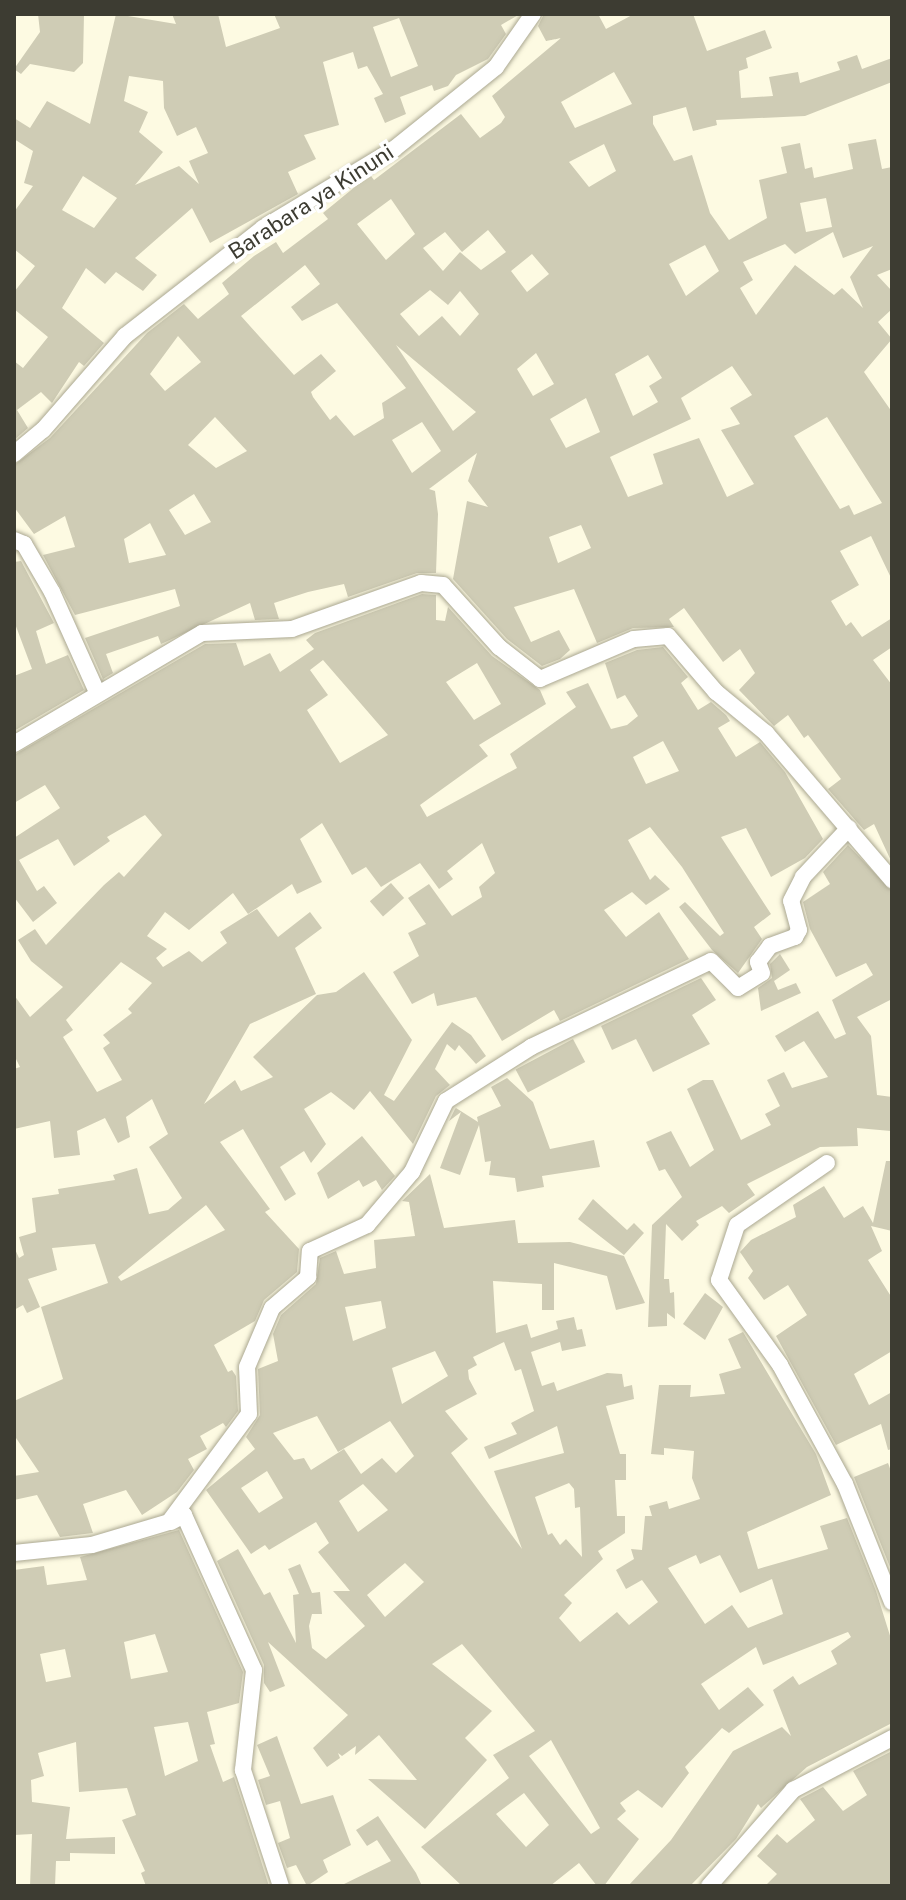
<!DOCTYPE html>
<html>
<head>
<meta charset="utf-8">
<style>
	body { margin:0 }
	#map { position:relative; width:906px; height:1900px; overflow:hidden; background:#fdfae2; font-family:"Public Sans",sans-serif }
	div>[style] { position:absolute }
	.building>* { inset:0; background:#cfccb5; transform-origin:0 0 }
	.roads { filter:drop-shadow(0 0 2px #aaa791) drop-shadow(0 0 2px #aaa791) }
	.minor>* { height:16px; margin:-8px; padding:0 8px; transform-origin:8px; border-radius:8px; background:#fff }
	span { translate:-50% -50%; white-space:nowrap; text-align:center; line-height:1.15; -webkit-text-stroke:7px #fff; paint-order:stroke }
	.street-label { font-size:22px; color:#3d3c32 }
	.frame { position:absolute; inset:0; border:16px solid #3d3c32; pointer-events:none }
</style>
</head>
<body>
<div id="map">
	<div class="building">
		<div style="clip-path:polygon(38px 14px,84px 14px,83px 63px,74px 72px,30px 64px,21px 74px,14px 69px,40px 32px)"></div>
		<div style="clip-path:polygon(evenodd,116px 14px,176px 24px,172px 14px,218px 14px,226px 47px,280px 28px,274px 14px,520px 14px,501px 25px,506px 34px,488px 59px,456px 75px,448px 86px,434px 91px,432px 85px,400px 97px,406px 114px,385px 123px,374px 98px,383px 94px,367px 66px,358px 69px,353px 52px,323px 62px,339px 125px,304px 135px,316px 159px,288px 172px,298px 194px,210px 243px,192px 208px,135px 258px,157px 275px,143px 291px,116px 272px,105px 284px,86px 268px,62px 308px,104px 343px,84px 366px,79px 362px,52px 403px,41px 392px,17px 410px,28px 428px,14px 440px,14px 361px,23px 368px,48px 337px,14px 309px,14px 292px,35px 266px,14px 249px,14px 212px,33px 186px,24px 183px,33px 151px,14px 139px,14px 118px,30px 128px,47px 101px,90px 124px,116px 14px,399px 18px,418px 66px,391px 77px,373px 27px,399px 18px,116px 14px,129px 76px,163px 81px,164px 108px,177px 136px,196px 127px,208px 153px,189px 161px,199px 184px,179px 166px,135px 185px,163px 152px,139px 132px,148px 112px,124px 101px,129px 76px,116px 14px,83px 176px,117px 198px,94px 228px,62px 210px,83px 176px)"></div>
		<div style="clip-path:polygon(evenodd,544px 14px,598px 14px,606px 29px,634px 14px,693px 14px,707px 51px,765px 30px,772px 48px,746px 58px,748px 68px,739px 71px,741px 98px,773px 96px,769px 77px,798px 72px,800px 83px,840px 70px,837px 62px,857px 55px,862px 69px,892px 58px,892px 82px,805px 116px,716px 120px,717px 125px,693px 131px,686px 107px,653px 116px,653px 124px,674px 161px,692px 155px,710px 213px,729px 240px,767px 218px,759px 180px,787px 173px,781px 147px,800px 143px,805px 169px,812px 167px,814px 178px,853px 169px,848px 144px,876px 139px,882px 169px,892px 167px,892px 269px,877px 275px,892px 291px,892px 309px,878px 322px,892px 339px,864px 372px,892px 412px,892px 580px,871px 536px,840px 551px,859px 585px,831px 601px,846px 626px,851px 622px,862px 637px,892px 618px,892px 647px,873px 660px,892px 685px,892px 863px,874px 824px,864px 830px,828px 789px,841px 779px,808px 735px,804px 738px,788px 715px,774px 726px,739px 690px,755px 673px,740px 649px,723px 662px,684px 608px,669px 619px,674px 627px,633px 628px,597px 643px,574px 589px,514px 607px,531px 642px,559px 630px,570px 650px,560px 659px,542px 666px,507px 639px,453px 579px,467px 501px,488px 507px,468px 481px,477px 453px,429px 489px,435px 491px,438px 514px,436px 573px,417px 573px,348px 597px,344px 584px,308px 592px,274px 603px,279px 619px,255px 620px,250px 603px,161px 644px,158px 636px,106px 654px,113px 673px,103px 679px,85px 638px,180px 606px,175px 589px,75px 615px,43px 555px,75px 547px,65px 516px,34px 534px,14px 507px,14px 465px,50px 438px,147px 333px,184px 304px,198px 319px,229px 294px,222px 283px,254px 256px,276px 242px,283px 253px,328px 219px,323px 213px,356px 186px,371px 176px,374px 180px,461px 114px,480px 138px,501px 123px,505px 117px,492px 96px,561px 38px,546px 41px,538px 26px,544px 14px,614px 72px,632px 104px,575px 128px,561px 102px,614px 72px,544px 14px,604px 144px,616px 171px,589px 187px,569px 162px,604px 144px,544px 14px,826px 198px,832px 227px,806px 232px,800px 203px,826px 198px,544px 14px,391px 199px,415px 234px,386px 260px,357px 224px,391px 199px,544px 14px,488px 230px,506px 252px,481px 270px,460px 252px,443px 271px,423px 248px,445px 232px,462px 252px,488px 230px,544px 14px,833px 232px,843px 258px,873px 246px,850px 277px,863px 308px,842px 288px,834px 295px,795px 265px,756px 315px,740px 288px,753px 280px,743px 262px,785px 244px,795px 254px,833px 232px,544px 14px,705px 245px,719px 271px,686px 296px,669px 264px,705px 245px,544px 14px,532px 254px,549px 274px,527px 292px,511px 271px,532px 254px,544px 14px,305px 265px,320px 284px,291px 307px,302px 321px,337px 303px,406px 388px,382px 403px,384px 418px,354px 436px,336px 415px,330px 420px,313px 397px,311px 392px,336px 371px,321px 354px,294px 375px,241px 316px,305px 265px,544px 14px,430px 290px,448px 305px,460px 291px,479px 314px,460px 336px,442px 316px,419px 336px,400px 314px,430px 290px,544px 14px,178px 336px,201px 362px,165px 391px,150px 374px,178px 336px,544px 14px,396px 345px,476px 412px,453px 431px,396px 345px,544px 14px,536px 353px,554px 384px,533px 396px,517px 369px,536px 353px,544px 14px,648px 355px,662px 378px,649px 386px,658px 402px,633px 416px,615px 374px,648px 355px,544px 14px,732px 366px,752px 395px,730px 408px,740px 424px,721px 430px,754px 484px,727px 497px,699px 438px,653px 454px,663px 484px,628px 497px,610px 457px,691px 419px,681px 398px,732px 366px,544px 14px,586px 398px,600px 432px,566px 448px,550px 419px,586px 398px,544px 14px,215px 417px,247px 451px,216px 468px,188px 445px,215px 417px,544px 14px,827px 417px,882px 503px,854px 515px,849px 505px,840px 509px,794px 436px,827px 417px,544px 14px,422px 422px,441px 451px,412px 473px,392px 440px,422px 422px,544px 14px,194px 494px,211px 522px,185px 535px,169px 510px,194px 494px,544px 14px,150px 523px,166px 555px,129px 563px,124px 539px,150px 523px,544px 14px,581px 525px,591px 548px,558px 563px,549px 537px,581px 525px)"></div>
		<div style="clip-path:polygon(21px 561px,54px 623px,36px 631px,46px 664px,68px 655px,84px 690px,14px 731px,14px 676px,32px 669px,14px 621px,14px 562px)"></div>
		<div style="clip-path:polygon(evenodd,422px 594px,436px 595px,436px 620px,445px 621px,448px 607px,492px 656px,540px 690px,546px 704px,479px 745px,488px 756px,420px 805px,427px 817px,517px 768px,510px 754px,576px 707px,566px 692px,588px 683px,611px 729px,627px 725px,638px 716px,625px 695px,617px 699px,605px 663px,637px 650px,663px 647px,688px 677px,681px 683px,698px 710px,711px 702px,726px 715px,730px 721px,718px 728px,736px 757px,760px 742px,785px 772px,823px 839px,805px 858px,771px 877px,746px 828px,721px 837px,771px 914px,754px 927px,762px 939px,738px 973px,712px 950px,679px 907px,685px 902px,720px 936px,724px 933px,682px 867px,650px 827px,628px 840px,650px 880px,655px 875px,670px 889px,646px 905px,632px 892px,604px 910px,626px 937px,659px 912px,689px 959px,560px 1021px,554px 1010px,502px 1041px,476px 997px,437px 1006px,434px 993px,412px 1004px,393px 972px,419px 956px,408px 933px,426px 924px,408px 898px,429px 884px,452px 916px,482px 897px,479px 887px,495px 873px,482px 843px,447px 871px,453px 879px,439px 889px,420px 863px,381px 887px,366px 867px,352px 875px,322px 823px,300px 839px,322px 882px,297px 894px,292px 884px,248px 914px,233px 893px,189px 930px,165px 912px,147px 936px,167px 949px,156px 958px,163px 967px,189px 951px,202px 962px,227px 943px,220px 932px,257px 909px,278px 937px,310px 912px,322px 928px,295px 948px,316px 994px,250px 1024px,204px 1104px,235px 1080px,241px 1091px,273px 1077px,253px 1057px,317px 995px,336px 992px,364px 972px,412px 1040px,384px 1095px,394px 1101px,452px 1022px,471px 1035px,486px 1056px,476px 1064px,459px 1045px,455px 1051px,447px 1044px,435px 1069px,450px 1085px,436px 1096px,413px 1144px,370px 1091px,354px 1110px,331px 1092px,304px 1109px,326px 1144px,311px 1163px,304px 1151px,280px 1167px,296px 1194px,285px 1201px,243px 1129px,220px 1142px,270px 1209px,265px 1212px,299px 1249px,297px 1272px,264px 1300px,255px 1321px,214px 1345px,228px 1372px,232px 1370px,236px 1376px,238px 1411px,226px 1427px,223px 1423px,200px 1436px,207px 1449px,188px 1459px,194px 1470px,177px 1492px,142px 1515px,126px 1490px,83px 1504px,93px 1533px,60px 1537px,37px 1495px,14px 1500px,14px 1476px,39px 1472px,14px 1435px,14px 1401px,63px 1379px,41px 1307px,108px 1283px,95px 1244px,52px 1248px,57px 1270px,28px 1279px,40px 1307px,27px 1313px,23px 1305px,14px 1310px,14px 1247px,19px 1258px,24px 1255px,19px 1237px,36px 1232px,32px 1198px,59px 1194px,58px 1189px,115px 1180px,113px 1175px,137px 1168px,149px 1214px,168px 1210px,182px 1198px,149px 1147px,168px 1134px,152px 1099px,126px 1117px,130px 1137px,118px 1143px,105px 1118px,77px 1131px,80px 1155px,54px 1158px,50px 1121px,14px 1129px,14px 1069px,20px 1067px,14px 1055px,14px 995px,30px 1017px,63px 987px,31px 961px,18px 940px,35px 929px,46px 945px,104px 885px,119px 872px,124px 877px,162px 835px,145px 815px,107px 837px,110px 841px,74px 866px,58px 839px,19px 860px,37px 891px,44px 886px,57px 903px,33px 922px,14px 897px,14px 838px,60px 808px,45px 785px,14px 803px,14px 755px,205px 644px,236px 643px,244px 666px,270px 653px,280px 672px,314px 649px,306px 640px,315px 633px,422px 594px,323px 660px,388px 735px,340px 763px,307px 710px,328px 695px,310px 670px,323px 660px,422px 594px,477px 663px,501px 704px,474px 720px,446px 682px,477px 663px,422px 594px,663px 741px,679px 771px,646px 784px,633px 757px,663px 741px,422px 594px,121px 962px,152px 983px,128px 1009px,132px 1013px,103px 1035px,110px 1043px,103px 1048px,122px 1080px,97px 1092px,63px 1037px,73px 1030px,66px 1020px,121px 962px,422px 594px,206px 1205px,225px 1230px,121px 1281px,118px 1277px,206px 1205px)"></div>
		<div style="clip-path:polygon(848px 845px,892px 891px,892px 999px,857px 1017px,871px 1036px,877px 1095px,892px 1097px,891px 1131px,857px 1128px,858px 1146px,820px 1147px,747px 1184px,755px 1195px,729px 1213px,722px 1206px,696px 1221px,699px 1225px,682px 1241px,666px 1224px,664px 1279px,669px 1279px,670px 1293px,674px 1292px,675px 1319px,667px 1313px,667px 1326px,648px 1327px,652px 1225px,682px 1197px,665px 1169px,659px 1171px,646px 1142px,671px 1131px,690px 1167px,714px 1150px,687px 1089px,703px 1080px,713px 1080px,741px 1140px,771px 1125px,765px 1114px,780px 1106px,767px 1080px,784px 1072px,792px 1088px,828px 1077px,804px 1041px,785px 1052px,775px 1036px,818px 1011px,835px 1039px,846px 1034px,832px 1000px,873px 975px,866px 963px,836px 977px,810px 929px,803px 902px,830px 884px,823px 872px)"></div>
		<div style="left:391px;top:883px;width:20px;height:28px;rotate:49deg"></div>
		<div style="clip-path:polygon(780px 954px,790px 970px,774px 981px,778px 990px,796px 983px,801px 993px,761px 1011px,758px 988px,772px 978px,770px 964px)"></div>
		<div style="clip-path:polygon(701px 978px,716px 1000px,692px 1015px,710px 1044px,653px 1072px,636px 1039px,612px 1050px,601px 1026px)"></div>
		<div style="left:573px;top:1039px;width:26px;height:65px;rotate:62deg"></div>
		<div style="clip-path:polygon(507px 1078px,533px 1102px,550px 1149px,594px 1140px,600px 1167px,542px 1176px,544px 1187px,517px 1192px,515px 1178px,489px 1175px,491px 1161px,485px 1162px,479px 1125px,460px 1175px,440px 1168px,461px 1112px,449px 1121px,455px 1109px,456px 1108px,478px 1122px,477px 1117px,501px 1106px,491px 1087px)"></div>
		<div style="clip-path:polygon(362px 1136px,395px 1176px,382px 1190px,376px 1180px,363px 1187px,359px 1180px,328px 1199px,317px 1173px)"></div>
		<div style="clip-path:polygon(886px 1161px,892px 1161px,892px 1231px,871px 1226px,882px 1251px,868px 1260px,892px 1298px,892px 1351px,854px 1374px,869px 1405px,892px 1392px,892px 1449px,888px 1450px,881px 1424px,836px 1445px,776px 1336px,807px 1315px,788px 1285px,764px 1300px,748px 1278px,753px 1271px,740px 1252px,751px 1240px,796px 1217px,793px 1205px,824px 1186px,844px 1218px,863px 1206px,873px 1223px)"></div>
		<div style="clip-path:polygon(evenodd,430px 1174px,444px 1228px,515px 1220px,518px 1243px,570px 1242px,624px 1256px,645px 1303px,616px 1310px,607px 1276px,554px 1263px,554px 1310px,542px 1310px,542px 1284px,493px 1281px,496px 1333px,527px 1324px,531px 1338px,558px 1329px,556px 1321px,574px 1317px,577px 1330px,582px 1329px,586px 1346px,562px 1351px,560px 1342px,531px 1352px,542px 1386px,554px 1382px,557px 1391px,607px 1373px,622px 1374px,624px 1387px,632px 1385px,634px 1399px,606px 1406px,620px 1454px,626px 1454px,626px 1480px,615px 1480px,617px 1516px,625px 1516px,625px 1533px,598px 1551px,603px 1559px,564px 1595px,572px 1603px,559px 1618px,580px 1642px,617px 1612px,629px 1625px,658px 1602px,642px 1580px,626px 1589px,616px 1570px,634px 1559px,631px 1549px,642px 1550px,645px 1516px,652px 1516px,649px 1506px,667px 1501px,669px 1509px,700px 1499px,692px 1478px,694px 1451px,664px 1448px,664px 1455px,651px 1454px,659px 1385px,691px 1385px,690px 1397px,725px 1394px,719px 1374px,741px 1368px,728px 1339px,743px 1332px,816px 1454px,831px 1495px,747px 1532px,758px 1569px,828px 1549px,820px 1526px,847px 1518px,876px 1591px,892px 1642px,892px 1723px,807px 1767px,761px 1808px,758px 1804px,736px 1839px,690px 1886px,628px 1886px,671px 1840px,733px 1751px,782px 1727px,791px 1736px,773px 1690px,793px 1676px,799px 1685px,837px 1664px,831px 1651px,851px 1637px,848px 1632px,763px 1665px,756px 1647px,701px 1684px,719px 1710px,748px 1687px,764px 1705px,729px 1733px,722px 1728px,685px 1767px,689px 1773px,662px 1808px,638px 1790px,620px 1803px,626px 1811px,617px 1819px,639px 1839px,604px 1886px,597px 1886px,579px 1863px,550px 1886px,462px 1886px,421px 1847px,509px 1778px,493px 1755px,535px 1731px,462px 1644px,432px 1664px,492px 1711px,465px 1738px,487px 1760px,425px 1829px,368px 1779px,417px 1780px,379px 1735px,355px 1755px,356px 1746px,342px 1756px,338px 1753px,340px 1758px,327px 1767px,313px 1748px,348px 1715px,268px 1642px,285px 1686px,270px 1692px,264px 1683px,264px 1665px,217px 1561px,238px 1549px,264px 1595px,270px 1592px,296px 1643px,293px 1595px,299px 1594px,288px 1569px,300px 1564px,312px 1593px,320px 1592px,322px 1614px,312px 1614px,309px 1626px,312px 1648px,326px 1659px,365px 1626px,333px 1591px,350px 1591px,318px 1552px,329px 1543px,316px 1522px,269px 1550px,265px 1545px,251px 1554px,206px 1490px,255px 1449px,246px 1437px,260px 1415px,258px 1369px,278px 1361px,273px 1334px,281px 1315px,316px 1284px,320px 1258px,336px 1251px,344px 1274px,376px 1268px,374px 1240px,415px 1236px,409px 1202px,402px 1201px,430px 1174px,381px 1301px,386px 1328px,353px 1341px,345px 1307px,381px 1301px,430px 1174px,504px 1342px,515px 1371px,521px 1369px,534px 1411px,511px 1423px,517px 1434px,484px 1447px,489px 1459px,557px 1426px,564px 1453px,494px 1471px,522px 1549px,451px 1453px,468px 1439px,445px 1411px,477px 1394px,469px 1379px,468px 1370px,477px 1365px,473px 1357px,504px 1342px,430px 1174px,435px 1351px,448px 1376px,402px 1404px,392px 1368px,435px 1351px,430px 1174px,317px 1416px,338px 1452px,390px 1421px,414px 1456px,396px 1473px,382px 1458px,361px 1474px,344px 1449px,311px 1470px,304px 1458px,294px 1460px,273px 1433px,317px 1416px,430px 1174px,267px 1471px,283px 1498px,259px 1513px,241px 1488px,267px 1471px,430px 1174px,569px 1483px,574px 1489px,575px 1508px,580px 1507px,582px 1557px,566px 1539px,560px 1545px,552px 1533px,548px 1535px,535px 1497px,569px 1483px,430px 1174px,363px 1484px,388px 1510px,358px 1532px,339px 1501px,363px 1484px,430px 1174px,696px 1555px,700px 1564px,720px 1555px,740px 1593px,772px 1579px,783px 1614px,748px 1628px,732px 1605px,705px 1624px,668px 1568px,696px 1555px,430px 1174px,405px 1563px,424px 1582px,385px 1617px,367px 1595px,405px 1563px,430px 1174px,551px 1740px,600px 1828px,591px 1834px,529px 1756px,551px 1740px,430px 1174px,524px 1793px,549px 1825px,526px 1847px,496px 1814px,524px 1793px)"></div>
		<div style="clip-path:polygon(593px 1199px,627px 1230px,634px 1223px,644px 1233px,624px 1255px,578px 1219px)"></div>
		<div style="clip-path:polygon(705px 1293px,723px 1307px,705px 1340px,683px 1324px)"></div>
		<div style="clip-path:polygon(888px 1463px,892px 1474px,892px 1572px,854px 1477px)"></div>
		<div style="clip-path:polygon(evenodd,179px 1530px,243px 1672px,239px 1703px,207px 1712px,215px 1744px,210px 1745px,223px 1782px,234px 1777px,269px 1886px,146px 1886px,141px 1873px,145px 1871px,122px 1820px,136px 1815px,127px 1788px,79px 1792px,76px 1742px,38px 1753px,44px 1776px,31px 1780px,32px 1802px,70px 1807px,66px 1839px,115px 1837px,115px 1854px,70px 1853px,70px 1861px,56px 1861px,55px 1886px,30px 1886px,32px 1834px,14px 1835px,14px 1570px,44px 1566px,47px 1585px,87px 1580px,80px 1557px,179px 1530px,155px 1634px,168px 1672px,131px 1679px,124px 1642px,155px 1634px,179px 1530px,65px 1649px,71px 1677px,46px 1682px,40px 1654px,65px 1649px,179px 1530px,188px 1722px,198px 1761px,165px 1776px,154px 1727px,188px 1722px)"></div>
		<div style="clip-path:polygon(277px 1736px,301px 1804px,333px 1795px,351px 1845px,323px 1860px,328px 1872px,307px 1886px,296px 1865px,287px 1868px,278px 1843px,290px 1838px,280px 1801px,266px 1805px,258px 1780px,270px 1776px,257px 1745px)"></div>
		<div style="clip-path:polygon(892px 1751px,892px 1886px,765px 1886px,777px 1874px,757px 1856px,777px 1834px,787px 1843px,815px 1820px,800px 1799px,823px 1787px,843px 1811px,867px 1795px,853px 1771px)"></div>
		<div style="clip-path:polygon(378px 1816px,416px 1873px,422px 1886px,340px 1886px,391px 1861px,377px 1840px,367px 1846px,356px 1830px)"></div>
	</div>
	<div class="roads">
		<div class="minor">
			<div style="left:14px;top:454px;width:38px;rotate:-40deg"></div>
			<div style="left:43px;top:430px;width:125px;rotate:-48.9deg"></div>
			<div style="left:125px;top:336px;width:175px;rotate:-38deg"></div>
			<div style="left:263px;top:228px;width:153px;rotate:-31.1deg"></div>
			<div style="left:394px;top:149px;width:131px;rotate:-38.8deg"></div>
			<div style="left:496px;top:67px;width:65px;rotate:-55.1deg"></div>
			<div style="left:14px;top:540px;width:11px;rotate:22deg"></div>
			<div style="left:24px;top:544px;width:56px;rotate:59.7deg"></div>
			<div style="left:52px;top:592px;width:110px;rotate:65.8deg"></div>
			<div style="left:14px;top:744px;width:218px;rotate:-30.6deg"></div>
			<div style="left:202px;top:633px;width:90px;rotate:-2.5deg"></div>
			<div style="left:292px;top:629px;width:137px;rotate:-19.6deg"></div>
			<div style="left:421px;top:583px;width:22px;rotate:5deg"></div>
			<div style="left:443px;top:585px;width:84px;rotate:47.9deg"></div>
			<div style="left:499px;top:647px;width:52px;rotate:38deg"></div>
			<div style="left:540px;top:679px;width:102px;rotate:-23.1deg"></div>
			<div style="left:634px;top:639px;width:34px;rotate:-5deg"></div>
			<div style="left:668px;top:636px;width:74px;rotate:49.4deg"></div>
			<div style="left:716px;top:692px;width:65px;rotate:39.4deg"></div>
			<div style="left:766px;top:733px;width:194px;rotate:49.4deg"></div>
			<div style="left:827px;top:1163px;width:109px;rotate:145.4deg"></div>
			<div style="left:737px;top:1225px;width:58px;rotate:108.1deg"></div>
			<div style="left:719px;top:1280px;width:105px;rotate:54.3deg"></div>
			<div style="left:780px;top:1365px;width:136px;rotate:61.4deg"></div>
			<div style="left:845px;top:1484px;width:127px;rotate:68.3deg"></div>
			<div style="left:171px;top:1522px;width:15px;rotate:-28deg"></div>
			<div style="left:184px;top:1515px;width:170px;rotate:65.7deg"></div>
			<div style="left:254px;top:1670px;width:101px;rotate:96.3deg"></div>
			<div style="left:243px;top:1770px;width:122px;rotate:71.9deg"></div>
			<div style="left:14px;top:1553px;width:78px;rotate:-5.9deg"></div>
			<div style="left:92px;top:1545px;width:80px;rotate:-16.6deg"></div>
			<div style="left:169px;top:1522px;width:134px;rotate:-53.5deg"></div>
			<div style="left:249px;top:1414px;width:47px;rotate:-92.4deg"></div>
			<div style="left:247px;top:1367px;width:64px;rotate:-67deg"></div>
			<div style="left:272px;top:1308px;width:48px;rotate:-40.7deg"></div>
			<div style="left:308px;top:1277px;width:26px;rotate:-86deg"></div>
			<div style="left:310px;top:1251px;width:63px;rotate:-24.5deg"></div>
			<div style="left:367px;top:1225px;width:70px;rotate:-49.7deg"></div>
			<div style="left:412px;top:1172px;width:79px;rotate:-64.4deg"></div>
			<div style="left:446px;top:1101px;width:101px;rotate:-32.4deg"></div>
			<div style="left:531px;top:1047px;width:199px;rotate:-25.5deg"></div>
			<div style="left:711px;top:961px;width:38px;rotate:45deg"></div>
			<div style="left:738px;top:988px;width:28px;rotate:-32deg"></div>
			<div style="left:762px;top:973px;width:12px;rotate:-110deg"></div>
			<div style="left:758px;top:962px;width:20px;rotate:-53deg"></div>
			<div style="left:770px;top:946px;width:27px;rotate:-20deg"></div>
			<div style="left:795px;top:937px;width:8px;rotate:-60deg"></div>
			<div style="left:799px;top:930px;width:30px;rotate:-105deg"></div>
			<div style="left:791px;top:901px;width:27px;rotate:-63deg"></div>
			<div style="left:803px;top:877px;width:67px;rotate:-46.8deg"></div>
			<div style="left:709px;top:1886px;width:128px;rotate:-48.8deg"></div>
			<div style="left:793px;top:1790px;width:112px;rotate:-27.7deg"></div>
		</div>
	</div>
	<div class="street-label">
		<span style="left:311px;top:202px;rotate:-33deg">Barabara ya Kinuni</span>
	</div>
	<div class="frame"></div>
</div>
</body>
</html>
